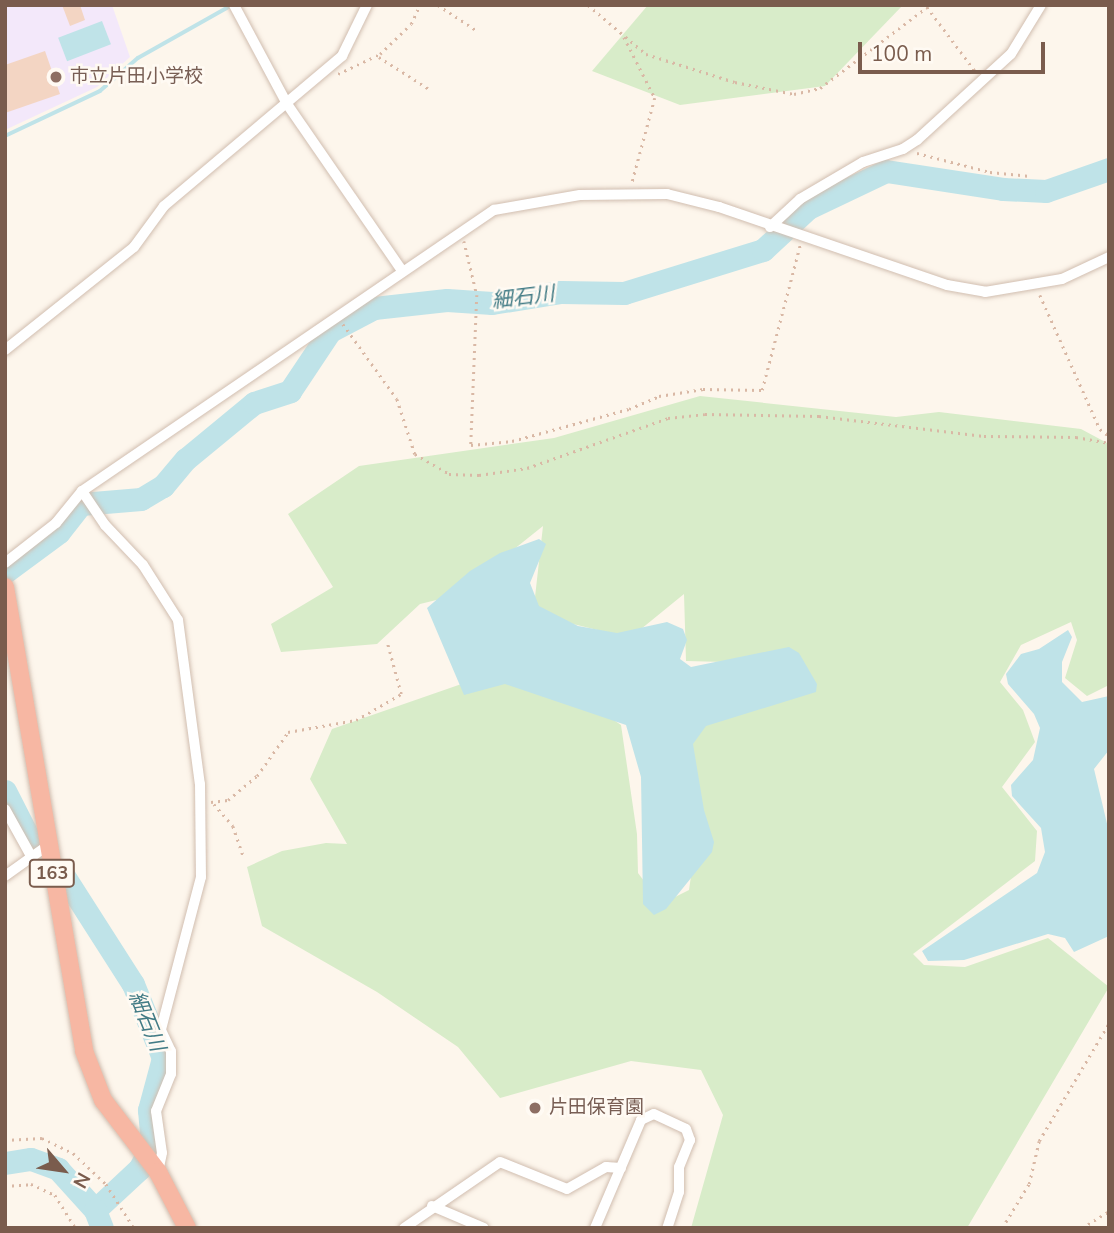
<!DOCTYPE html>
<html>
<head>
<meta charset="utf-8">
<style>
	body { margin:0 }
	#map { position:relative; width:1114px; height:1233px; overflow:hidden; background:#fdf6ec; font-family:"Nunito Sans","Noto Sans JP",sans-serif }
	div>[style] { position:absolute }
	.education>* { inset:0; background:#f3e8fa }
	.green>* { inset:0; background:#d8ecc9 }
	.water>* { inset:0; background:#bfe3e8; transform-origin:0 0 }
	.stream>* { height:3.5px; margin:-1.75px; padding:0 1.75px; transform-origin:1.75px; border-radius:1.75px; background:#bfe3e8 }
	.river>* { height:23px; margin:-11.5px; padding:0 11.5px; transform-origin:11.5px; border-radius:11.5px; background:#bfe3e8 }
	.building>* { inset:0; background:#f3d5c3 }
	.path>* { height:2.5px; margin-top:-1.25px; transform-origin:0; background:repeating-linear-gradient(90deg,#d9b8a5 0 2px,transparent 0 7px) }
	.roads { filter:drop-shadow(0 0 2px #d1beb0) drop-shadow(0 0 2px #d1beb0) }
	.street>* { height:10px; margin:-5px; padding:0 5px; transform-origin:5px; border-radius:5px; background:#fff }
	.highway>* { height:18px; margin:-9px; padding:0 9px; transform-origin:9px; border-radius:9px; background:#f7b7a3 }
	.dots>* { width:19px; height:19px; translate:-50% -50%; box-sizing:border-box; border:4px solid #fffaf3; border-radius:50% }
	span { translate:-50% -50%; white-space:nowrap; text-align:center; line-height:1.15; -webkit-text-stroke:5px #fffaf3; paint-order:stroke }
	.shield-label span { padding:2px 5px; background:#fffaf3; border:2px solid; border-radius:5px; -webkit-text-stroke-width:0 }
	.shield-label { font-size:18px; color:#7a5c4d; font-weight:700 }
	.education-label { font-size:19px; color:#785e54 }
	.left { translate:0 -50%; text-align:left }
	.water-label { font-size:21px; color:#437c86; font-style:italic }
	.frame { position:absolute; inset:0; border:7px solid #7a5c4d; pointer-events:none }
	.north { position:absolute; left:28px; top:1135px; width:70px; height:70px; -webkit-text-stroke:5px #fffaf3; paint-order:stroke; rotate:119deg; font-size:19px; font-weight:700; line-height:28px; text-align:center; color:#7a5c4d }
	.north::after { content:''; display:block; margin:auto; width:24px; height:32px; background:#7a5c4d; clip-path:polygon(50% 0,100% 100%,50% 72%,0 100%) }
	.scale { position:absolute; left:858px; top:42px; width:187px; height:32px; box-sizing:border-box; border:4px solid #7a5c4d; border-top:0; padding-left:9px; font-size:21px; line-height:24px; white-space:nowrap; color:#7a5c4d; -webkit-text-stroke:5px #fffaf3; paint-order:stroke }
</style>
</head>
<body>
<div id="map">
	<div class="education">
		<div style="clip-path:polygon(5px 5px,112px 5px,130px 57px,97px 87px,5px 130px)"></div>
	</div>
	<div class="green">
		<div style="clip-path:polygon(648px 5px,903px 5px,825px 86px,680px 105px,592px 71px)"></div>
		<div style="clip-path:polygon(700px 396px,896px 417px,939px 412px,1081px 429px,1109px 444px,1109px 685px,1087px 696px,1065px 678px,1077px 640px,1071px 622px,1021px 645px,1000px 682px,1023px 710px,1035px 742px,1002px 787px,1037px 831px,1035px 861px,913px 954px,924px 965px,965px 967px,1048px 938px,1109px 987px,967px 1228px,691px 1228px,723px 1115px,701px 1070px,631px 1061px,500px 1098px,458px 1047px,377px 992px,262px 926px,247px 867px,282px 851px,326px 843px,347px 844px,310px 779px,332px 729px,496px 672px,572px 691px,621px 725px,637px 834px,638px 873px,650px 889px,669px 900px,689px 890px,698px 827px,681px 729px,805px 664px,686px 661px,684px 594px,630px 638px,569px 623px,534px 606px,543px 526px,457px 595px,420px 604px,377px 644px,281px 652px,271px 624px,333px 587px,288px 514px,359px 466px,554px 438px)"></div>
	</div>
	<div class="water">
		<div style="left:102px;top:21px;width:25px;height:47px;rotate:69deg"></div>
		<div style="clip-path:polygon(539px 539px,546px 544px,530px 583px,539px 606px,578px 626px,617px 633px,667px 622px,683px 629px,687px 640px,680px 659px,691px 667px,789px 647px,799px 653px,817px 684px,816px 692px,706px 726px,693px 744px,704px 810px,714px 842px,712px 852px,666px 909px,654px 915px,643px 904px,641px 777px,626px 725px,505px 684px,464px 695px,427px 608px,470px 571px,500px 553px)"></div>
		<div style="clip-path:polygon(1068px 630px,1072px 637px,1062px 662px,1062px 682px,1082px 702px,1109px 696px,1109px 750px,1094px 769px,1109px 832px,1109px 936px,1074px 952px,1065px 938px,1048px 934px,964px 960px,928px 961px,922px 951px,1037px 873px,1045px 852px,1041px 828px,1012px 796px,1011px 785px,1033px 760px,1040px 728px,1034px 714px,1008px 684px,1006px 674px,1021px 654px,1039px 649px)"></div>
	</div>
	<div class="stream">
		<div style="left:5px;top:136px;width:105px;rotate:-25.3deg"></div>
		<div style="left:100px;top:91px;width:50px;rotate:-41deg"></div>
		<div style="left:138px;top:58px;width:108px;rotate:-29.4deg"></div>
	</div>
	<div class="river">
		<div style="left:5px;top:572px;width:67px;rotate:-36.5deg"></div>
		<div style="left:59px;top:532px;width:36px;rotate:-52deg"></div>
		<div style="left:81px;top:504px;width:60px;rotate:-4.8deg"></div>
		<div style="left:141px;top:499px;width:26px;rotate:-31deg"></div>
		<div style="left:163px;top:486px;width:35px;rotate:-50deg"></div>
		<div style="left:186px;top:459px;width:88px;rotate:-39.5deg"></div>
		<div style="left:254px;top:403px;width:38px;rotate:-18deg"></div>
		<div style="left:290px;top:391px;width:72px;rotate:-56.3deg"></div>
		<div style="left:330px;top:331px;width:50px;rotate:-27.6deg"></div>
		<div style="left:374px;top:308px;width:73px;rotate:-6.3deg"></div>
		<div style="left:447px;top:300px;width:45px;rotate:3.8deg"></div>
		<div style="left:492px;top:303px;width:70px;rotate:-9.1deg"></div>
		<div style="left:561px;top:292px;width:63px;rotate:0.9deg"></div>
		<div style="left:624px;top:293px;width:145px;rotate:-17.2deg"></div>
		<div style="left:763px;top:250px;width:62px;rotate:-43deg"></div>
		<div style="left:808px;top:208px;width:86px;rotate:-25.4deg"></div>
		<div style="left:886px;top:171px;width:118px;rotate:8.7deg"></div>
		<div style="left:1003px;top:189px;width:43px;rotate:2.7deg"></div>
		<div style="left:1046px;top:191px;width:67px;rotate:-19.2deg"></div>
		<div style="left:5px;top:791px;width:57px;rotate:63deg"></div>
		<div style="left:60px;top:870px;width:135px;rotate:57.4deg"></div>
		<div style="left:133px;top:984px;width:80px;rotate:67.9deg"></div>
		<div style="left:163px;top:1058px;width:54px;rotate:105.1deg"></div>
		<div style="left:149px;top:1110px;width:35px;rotate:85deg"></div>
		<div style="left:152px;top:1145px;width:27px;rotate:118deg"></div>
		<div style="left:139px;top:1169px;width:60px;rotate:137deg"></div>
		<div style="left:5px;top:1163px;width:26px;rotate:-9deg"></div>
		<div style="left:31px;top:1159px;width:29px;rotate:20deg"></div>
		<div style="left:58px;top:1169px;width:55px;rotate:47.9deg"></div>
		<div style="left:95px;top:1210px;width:19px;rotate:69deg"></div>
	</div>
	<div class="building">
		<div style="clip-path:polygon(62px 5px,80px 5px,85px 20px,70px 26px)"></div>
		<div style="clip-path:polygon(45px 51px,60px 94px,5px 113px,5px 65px)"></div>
	</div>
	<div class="path">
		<div style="left:438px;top:5px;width:45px;rotate:33.3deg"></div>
		<div style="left:588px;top:5px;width:76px;rotate:40.2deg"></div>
		<div style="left:646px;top:54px;width:93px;rotate:17.5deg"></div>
		<div style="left:735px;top:82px;width:60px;rotate:11.5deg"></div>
		<div style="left:794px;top:94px;width:27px;rotate:-13deg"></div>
		<div style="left:820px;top:88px;width:134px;rotate:-37.1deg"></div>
		<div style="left:927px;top:7px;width:81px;rotate:53deg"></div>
		<div style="left:624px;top:37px;width:68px;rotate:63.1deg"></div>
		<div style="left:655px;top:98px;width:88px;rotate:105.1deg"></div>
		<div style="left:379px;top:57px;width:59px;rotate:32.6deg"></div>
		<div style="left:338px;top:74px;width:47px;rotate:-25.5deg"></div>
		<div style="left:380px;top:54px;width:43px;rotate:-44.1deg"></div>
		<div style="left:411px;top:24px;width:21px;rotate:-65deg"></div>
		<div style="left:917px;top:153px;width:75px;rotate:14.6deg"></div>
		<div style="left:990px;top:172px;width:40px;rotate:5.7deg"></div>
		<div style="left:464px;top:241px;width:56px;rotate:76.5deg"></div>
		<div style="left:477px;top:295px;width:150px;rotate:92.3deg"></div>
		<div style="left:471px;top:445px;width:41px;rotate:-5.6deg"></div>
		<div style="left:512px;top:441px;width:121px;rotate:-15.3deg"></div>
		<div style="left:629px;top:409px;width:33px;rotate:-23deg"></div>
		<div style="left:659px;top:396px;width:45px;rotate:-9deg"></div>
		<div style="left:703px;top:389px;width:59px;rotate:1deg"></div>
		<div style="left:762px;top:390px;width:150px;rotate:-75.3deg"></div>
		<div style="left:1040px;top:295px;width:147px;rotate:65.9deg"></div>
		<div style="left:1100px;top:429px;width:11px;rotate:38deg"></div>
		<div style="left:343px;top:324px;width:92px;rotate:54.2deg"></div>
		<div style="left:397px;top:399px;width:58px;rotate:71.9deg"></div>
		<div style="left:415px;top:454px;width:39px;rotate:30deg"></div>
		<div style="left:449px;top:474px;width:30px;rotate:2deg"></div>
		<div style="left:479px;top:475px;width:49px;rotate:-8.3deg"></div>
		<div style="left:527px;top:468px;width:150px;rotate:-19.5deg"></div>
		<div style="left:668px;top:418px;width:37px;rotate:-6deg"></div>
		<div style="left:705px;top:414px;width:114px;rotate:1deg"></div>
		<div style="left:819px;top:416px;width:166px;rotate:6.9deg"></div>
		<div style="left:984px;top:436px;width:92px;rotate:0.6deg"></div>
		<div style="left:1076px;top:437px;width:34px;rotate:10deg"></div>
		<div style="left:211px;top:802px;width:17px;rotate:-7deg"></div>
		<div style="left:228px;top:800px;width:38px;rotate:-40deg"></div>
		<div style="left:257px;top:776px;width:54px;rotate:-54.8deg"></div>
		<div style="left:288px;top:732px;width:69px;rotate:-10deg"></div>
		<div style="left:356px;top:720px;width:52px;rotate:-30deg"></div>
		<div style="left:401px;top:694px;width:54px;rotate:-105.1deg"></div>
		<div style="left:214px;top:804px;width:29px;rotate:49deg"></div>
		<div style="left:233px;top:826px;width:34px;rotate:71deg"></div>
		<div style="left:5px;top:1140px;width:37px;rotate:-3deg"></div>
		<div style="left:42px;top:1138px;width:34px;rotate:26deg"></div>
		<div style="left:73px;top:1153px;width:45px;rotate:43.2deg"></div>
		<div style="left:106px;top:1184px;width:52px;rotate:57.5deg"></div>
		<div style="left:5px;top:1186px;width:26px;rotate:-4deg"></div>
		<div style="left:31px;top:1184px;width:26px;rotate:25deg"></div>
		<div style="left:55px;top:1195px;width:39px;rotate:58deg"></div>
		<div style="left:1002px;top:1228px;width:52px;rotate:-58.5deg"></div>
		<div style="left:1029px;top:1184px;width:44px;rotate:-76.9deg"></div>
		<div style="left:1039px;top:1141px;width:137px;rotate:-59.3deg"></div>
		<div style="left:1082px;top:1228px;width:32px;rotate:-32deg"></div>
	</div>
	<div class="roads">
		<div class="street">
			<div style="left:234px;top:5px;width:112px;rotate:61.8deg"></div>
			<div style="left:287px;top:104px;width:203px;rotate:55.4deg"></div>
			<div style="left:770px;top:227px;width:41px;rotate:-43deg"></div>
			<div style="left:800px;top:199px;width:73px;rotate:-30.4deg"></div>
			<div style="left:863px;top:162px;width:42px;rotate:-18deg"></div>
			<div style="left:903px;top:149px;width:17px;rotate:-33deg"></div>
			<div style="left:917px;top:140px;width:127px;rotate:-42.5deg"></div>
			<div style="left:1011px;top:54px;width:57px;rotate:-58.5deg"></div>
			<div style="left:5px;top:350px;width:165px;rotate:-38.6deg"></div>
			<div style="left:134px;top:247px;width:51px;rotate:-53.8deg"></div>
			<div style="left:164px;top:206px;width:233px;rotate:-40.1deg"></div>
			<div style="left:342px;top:56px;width:57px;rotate:-63.9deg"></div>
			<div style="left:82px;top:491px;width:41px;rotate:55.9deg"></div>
			<div style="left:105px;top:525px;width:55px;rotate:46.5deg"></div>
			<div style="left:143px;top:565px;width:65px;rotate:57.5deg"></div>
			<div style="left:178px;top:620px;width:165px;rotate:82.4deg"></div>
			<div style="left:200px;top:784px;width:93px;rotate:89.4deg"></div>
			<div style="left:201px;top:877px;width:158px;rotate:104.7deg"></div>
			<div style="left:161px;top:1030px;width:23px;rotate:65deg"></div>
			<div style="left:171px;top:1051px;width:23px;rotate:90deg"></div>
			<div style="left:171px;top:1074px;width:40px;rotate:112deg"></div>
			<div style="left:156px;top:1111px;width:42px;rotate:81.9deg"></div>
			<div style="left:162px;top:1153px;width:19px;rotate:102deg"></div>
			<div style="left:5px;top:563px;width:65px;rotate:-38.1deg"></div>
			<div style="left:56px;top:523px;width:41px;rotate:-50.9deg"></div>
			<div style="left:82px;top:491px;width:499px;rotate:-34.3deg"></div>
			<div style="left:494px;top:210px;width:87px;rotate:-9.9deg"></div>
			<div style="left:580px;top:195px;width:87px;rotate:-0.7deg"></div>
			<div style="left:667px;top:194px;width:54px;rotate:14deg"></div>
			<div style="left:719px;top:207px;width:241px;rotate:18.9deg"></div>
			<div style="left:947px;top:285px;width:39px;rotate:10deg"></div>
			<div style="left:985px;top:292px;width:78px;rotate:-9.6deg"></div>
			<div style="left:1062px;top:279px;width:52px;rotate:-25.1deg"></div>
			<div style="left:5px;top:809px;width:54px;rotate:61deg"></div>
			<div style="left:5px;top:876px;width:52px;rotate:-35.5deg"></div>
			<div style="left:432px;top:1206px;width:56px;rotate:22.9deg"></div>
			<div style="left:404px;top:1228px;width:116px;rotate:-34.5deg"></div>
			<div style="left:500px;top:1162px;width:72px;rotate:21.9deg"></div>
			<div style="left:567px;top:1189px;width:45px;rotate:-29.4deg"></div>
			<div style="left:606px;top:1167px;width:15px;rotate:4deg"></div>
			<div style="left:595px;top:1228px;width:117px;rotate:-66.9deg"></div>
			<div style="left:641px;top:1120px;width:14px;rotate:-25deg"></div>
			<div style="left:654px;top:1114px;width:35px;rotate:25deg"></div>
			<div style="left:686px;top:1129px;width:12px;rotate:70deg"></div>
			<div style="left:690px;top:1140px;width:29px;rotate:112deg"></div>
			<div style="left:679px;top:1167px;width:25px;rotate:90deg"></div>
			<div style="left:679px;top:1192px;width:38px;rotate:108deg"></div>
		</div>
		<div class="highway">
			<div style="left:5px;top:587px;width:471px;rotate:80.3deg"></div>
			<div style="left:84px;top:1051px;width:53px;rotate:68.8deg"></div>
			<div style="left:103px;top:1100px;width:91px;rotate:52.6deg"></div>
			<div style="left:158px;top:1172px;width:63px;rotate:62.6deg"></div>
		</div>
	</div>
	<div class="dots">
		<div style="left:56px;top:77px;background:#8d6e63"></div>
		<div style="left:535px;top:1108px;background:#8d6e63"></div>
	</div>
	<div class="shield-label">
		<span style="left:52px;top:873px">163</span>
	</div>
	<div class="education-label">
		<span class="left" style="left:70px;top:77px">市立片田小学校</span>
		<span class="left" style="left:549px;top:1108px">片田保育園</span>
	</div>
	<div class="water-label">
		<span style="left:523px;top:297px;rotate:-7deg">細石川</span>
		<span style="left:147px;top:1021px;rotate:68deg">細石川</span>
	</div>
	<div class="frame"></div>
	<div class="north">N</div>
	<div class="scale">100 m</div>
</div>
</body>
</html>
